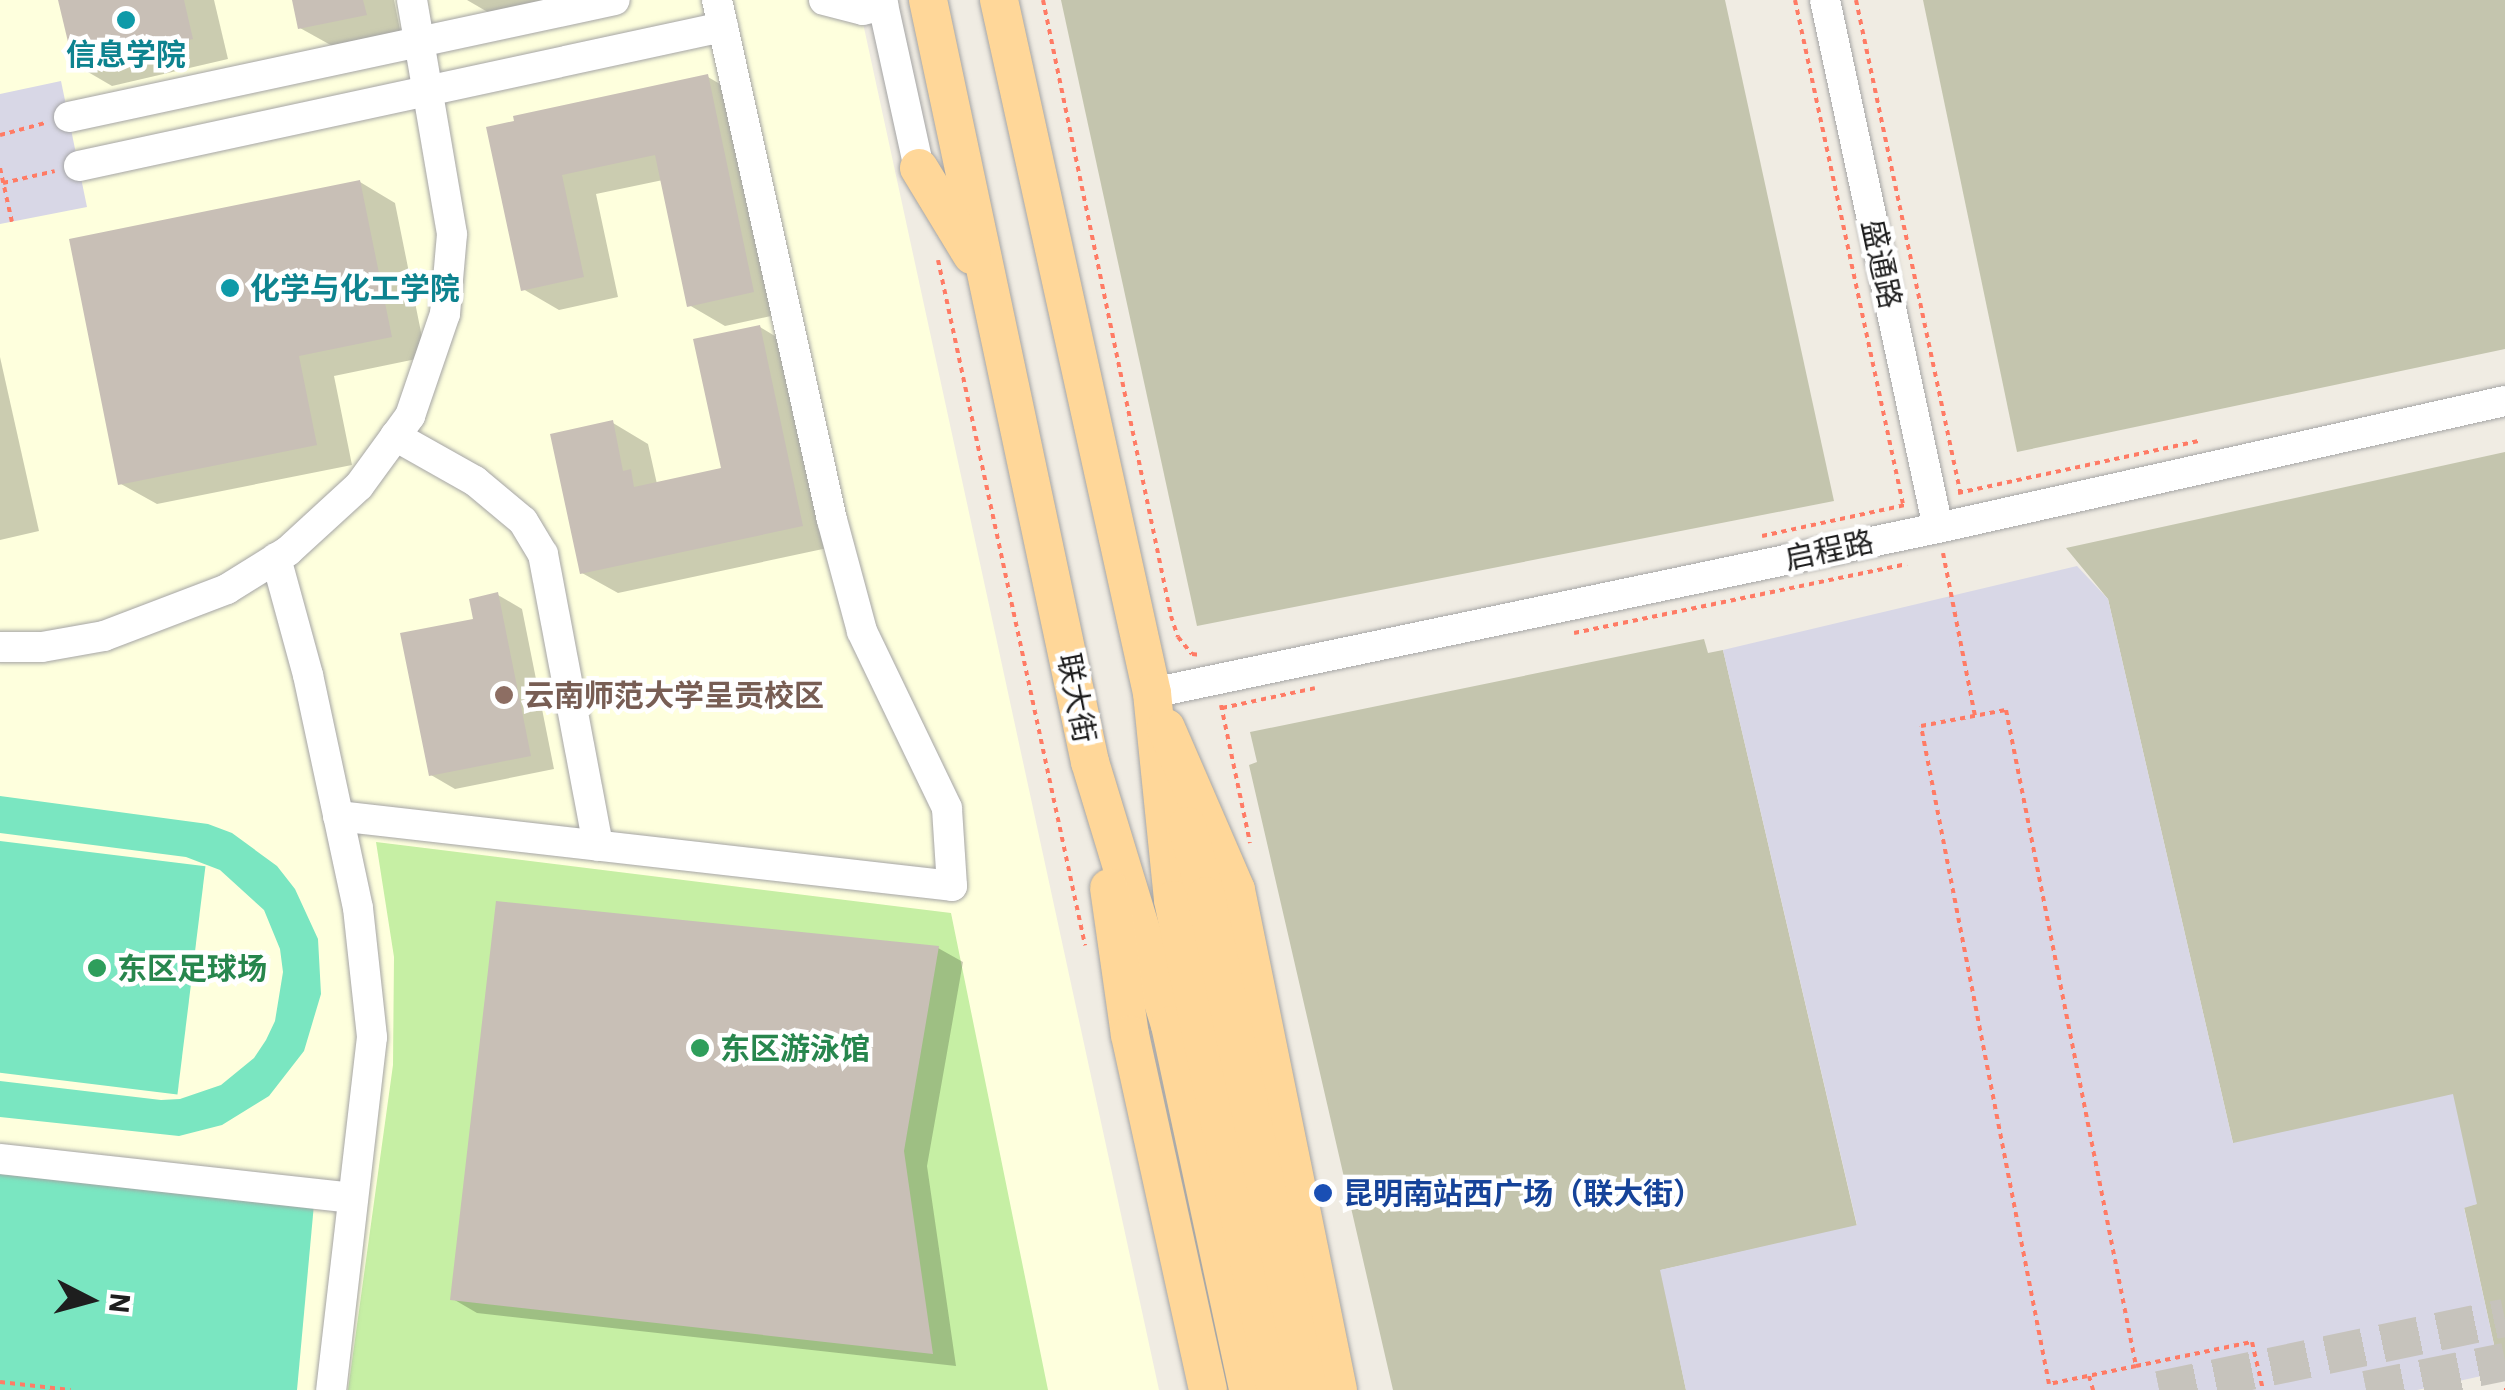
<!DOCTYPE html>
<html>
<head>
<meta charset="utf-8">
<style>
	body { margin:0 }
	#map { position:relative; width:2505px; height:1390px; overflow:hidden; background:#f0ece3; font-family:"IBM Plex Sans","Noto Sans SC",sans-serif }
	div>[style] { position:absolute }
	.education>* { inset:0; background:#feffdd }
	.construction>* { inset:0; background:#c4c5ae }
	.grass>* { inset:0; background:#c6efa4 }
	.pitch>* { inset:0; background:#7ae6c1; transform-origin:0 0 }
	.plaza>* { inset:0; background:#d8d7e6 }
	.shadow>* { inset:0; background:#0003 }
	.building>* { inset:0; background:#c8bfb6 }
	.major-tunnel>* { height:38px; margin-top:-19px; transform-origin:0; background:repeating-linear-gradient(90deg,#c6c3bc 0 38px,transparent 0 57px) }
	.path>* { height:4px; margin-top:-2px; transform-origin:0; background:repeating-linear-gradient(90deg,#ff7b65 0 5px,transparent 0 10px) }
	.roads { filter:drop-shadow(0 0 2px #a5a5a5) drop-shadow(0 0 2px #a5a5a5) }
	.minor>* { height:30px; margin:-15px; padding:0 15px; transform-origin:15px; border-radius:15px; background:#fff }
	.major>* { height:38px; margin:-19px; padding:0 19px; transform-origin:19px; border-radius:19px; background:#ffd799 }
	.dots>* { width:28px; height:28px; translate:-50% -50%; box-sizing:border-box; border:5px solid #fff; border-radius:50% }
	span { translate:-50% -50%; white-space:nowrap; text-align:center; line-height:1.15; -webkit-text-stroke:9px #fff; paint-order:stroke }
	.culture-label { font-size:30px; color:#0d838f; font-weight:700 }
	.left { translate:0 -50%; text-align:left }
	.street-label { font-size:30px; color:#1e1e1e }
	.education-label { font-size:30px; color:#785e54; font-weight:700 }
	.leisure-label { font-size:30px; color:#27864d; font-weight:700 }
	.transit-label { font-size:30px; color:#164399; font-weight:700 }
	.north { position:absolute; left:40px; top:1250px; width:100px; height:100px; -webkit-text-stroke:8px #fff; paint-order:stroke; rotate:96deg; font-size:28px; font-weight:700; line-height:40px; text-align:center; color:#1e1e1e }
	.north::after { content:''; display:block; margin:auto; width:35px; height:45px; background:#1e1e1e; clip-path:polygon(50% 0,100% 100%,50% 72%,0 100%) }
</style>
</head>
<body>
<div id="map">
	<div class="education">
		<div style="clip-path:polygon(0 0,858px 0,1159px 1390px,0 1390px)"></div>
	</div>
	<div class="construction">
		<div style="clip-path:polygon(1061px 0,1725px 0,1834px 501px,1197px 626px)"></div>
		<div style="clip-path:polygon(1923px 0,2505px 0,2505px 349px,2017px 452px)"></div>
		<div style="clip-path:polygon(2505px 452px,2505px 1370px,2500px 1372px,2464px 1207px,2476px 1204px,2233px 1143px,2108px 599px,2066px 548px)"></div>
		<div style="clip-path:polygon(1704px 639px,1708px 653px,1723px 650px,1857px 1226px,1661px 1270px,1686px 1390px,1393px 1390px,1249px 765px,1257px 762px,1250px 732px)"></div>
	</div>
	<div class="grass">
		<div style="clip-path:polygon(376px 842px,951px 913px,1048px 1390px,348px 1390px,393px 1065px,394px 957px)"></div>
	</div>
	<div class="pitch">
		<div style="clip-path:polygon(0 796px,208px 824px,232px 833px,277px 866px,295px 889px,318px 939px,321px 994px,304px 1051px,269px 1096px,222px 1125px,179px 1136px,0 1117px,0 1081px,161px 1100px,180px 1099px,221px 1085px,254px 1058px,266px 1040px,275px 1021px,283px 972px,280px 949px,264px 910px,220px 870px,186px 857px,0 833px)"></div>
		<div style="left:0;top:841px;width:207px;height:230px;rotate:7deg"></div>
		<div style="clip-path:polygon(0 1174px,314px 1204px,297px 1390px,0 1390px)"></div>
	</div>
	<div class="plaza">
		<div style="clip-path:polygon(61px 81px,87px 207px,0 224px,0 94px)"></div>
		<div style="clip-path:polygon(2077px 566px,2108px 599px,2233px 1143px,2453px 1094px,2477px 1204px,2464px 1208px,2500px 1372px,2417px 1390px,1686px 1390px,1660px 1270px,1857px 1225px,1723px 650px)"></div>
	</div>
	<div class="shadow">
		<div style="clip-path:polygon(61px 0,214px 0,228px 59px,112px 86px,76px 65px)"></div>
		<div style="clip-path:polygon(295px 0,394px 0,401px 35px,336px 48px,300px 28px)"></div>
		<div style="clip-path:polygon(467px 0,586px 0,503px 21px)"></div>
		<div style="clip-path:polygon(708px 77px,744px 98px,789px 312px,725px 326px,689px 305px,663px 180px,596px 194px,618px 297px,559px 310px,523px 289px,489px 129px)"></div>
		<div style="clip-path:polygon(360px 182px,395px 203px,426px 357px,334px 376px,352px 465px,157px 504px,121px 484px)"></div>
		<div style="clip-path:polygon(760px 327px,795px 348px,837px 546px,618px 593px,582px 573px,613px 423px,648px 444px,657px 484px,724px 470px)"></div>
		<div style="clip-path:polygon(0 357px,39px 531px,0 540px)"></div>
		<div style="clip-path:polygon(498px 595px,522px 609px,554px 769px,455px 789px,431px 775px,476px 621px)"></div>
		<div style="clip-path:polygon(938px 948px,963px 962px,927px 1166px,956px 1366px,477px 1313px,453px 1299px)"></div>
	</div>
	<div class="building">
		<div style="clip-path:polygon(58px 0,184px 0,193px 39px,74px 67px)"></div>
		<div style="clip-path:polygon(292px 0,363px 0,367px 15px,298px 29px)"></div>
		<div style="clip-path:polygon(708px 74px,754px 292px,687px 307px,655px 155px,562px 175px,584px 277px,521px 291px,486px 127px,514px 121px,513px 116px)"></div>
		<div style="clip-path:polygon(360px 180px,392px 337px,299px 356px,317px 445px,118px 485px,69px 239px)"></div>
		<div style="clip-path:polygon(760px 325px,803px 526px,580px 574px,550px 434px,613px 420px,623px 471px,631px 469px,634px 487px,721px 468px,693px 339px)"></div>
		<div style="clip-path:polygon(498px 592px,531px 756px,429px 776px,400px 633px,473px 619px,469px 599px)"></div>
		<div style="clip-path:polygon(496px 901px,939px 946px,904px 1151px,933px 1354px,450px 1300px)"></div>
	</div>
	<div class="major-tunnel">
		<div style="left:2159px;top:1390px;width:353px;rotate:-11.8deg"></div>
		<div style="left:2366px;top:1390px;width:142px;rotate:-11.4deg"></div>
	</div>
	<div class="path">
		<div style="left:1043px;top:0;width:629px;rotate:78.26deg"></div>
		<div style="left:1171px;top:616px;width:22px;rotate:72deg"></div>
		<div style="left:1178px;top:637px;width:22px;rotate:51deg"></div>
		<div style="left:1192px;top:654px;width:9px;rotate:6deg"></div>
		<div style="left:1795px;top:0;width:515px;rotate:77.91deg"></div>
		<div style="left:1856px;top:0;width:502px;rotate:78.04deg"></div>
		<div style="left:0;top:135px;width:47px;rotate:-14.9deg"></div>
		<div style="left:0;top:168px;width:55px;rotate:77.5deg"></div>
		<div style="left:3px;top:183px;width:53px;rotate:-13deg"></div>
		<div style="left:938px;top:260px;width:701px;rotate:77.89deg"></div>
		<div style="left:1958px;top:493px;width:246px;rotate:-12.2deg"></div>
		<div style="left:1762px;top:536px;width:146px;rotate:-12.2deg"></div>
		<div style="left:1943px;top:553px;width:166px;rotate:78.9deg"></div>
		<div style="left:1574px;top:633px;width:340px;rotate:-11.7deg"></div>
		<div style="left:1221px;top:705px;width:141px;rotate:78.1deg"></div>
		<div style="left:1222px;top:708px;width:95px;rotate:-12.1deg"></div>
		<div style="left:2006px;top:710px;width:669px;rotate:78.79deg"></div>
		<div style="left:2136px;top:1366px;width:89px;rotate:168.3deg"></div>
		<div style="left:2049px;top:1384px;width:670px;rotate:-101.01deg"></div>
		<div style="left:1921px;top:726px;width:86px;rotate:-10.7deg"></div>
		<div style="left:2136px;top:1366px;width:118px;rotate:-11.7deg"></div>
		<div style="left:2252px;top:1342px;width:49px;rotate:77.1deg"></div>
		<div style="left:2089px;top:1376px;width:15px;rotate:74deg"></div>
		<div style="left:0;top:1382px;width:71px;rotate:6.4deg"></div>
		<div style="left:2504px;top:1390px;width:1px"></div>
	</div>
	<div class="roads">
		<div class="minor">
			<div style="left:824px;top:0;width:40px;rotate:14.4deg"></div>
			<div style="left:863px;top:10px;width:21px;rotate:-14deg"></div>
			<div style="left:882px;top:0;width:172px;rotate:77.6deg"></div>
			<div style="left:1825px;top:0;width:540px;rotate:77.92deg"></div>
			<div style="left:69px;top:117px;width:558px;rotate:-12.09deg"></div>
			<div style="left:79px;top:166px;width:659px;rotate:-12.18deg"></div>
			<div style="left:395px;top:436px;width:92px;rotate:29.4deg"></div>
			<div style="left:475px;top:481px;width:62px;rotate:39.8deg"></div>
			<div style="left:523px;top:521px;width:39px;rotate:59deg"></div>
			<div style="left:543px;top:554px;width:297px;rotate:79.3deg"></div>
			<div style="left:276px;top:558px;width:121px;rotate:74.7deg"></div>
			<div style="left:308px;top:675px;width:238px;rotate:77.9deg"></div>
			<div style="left:358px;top:908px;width:130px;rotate:83.8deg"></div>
			<div style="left:372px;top:1037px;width:355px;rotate:96.6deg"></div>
			<div style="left:0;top:647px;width:42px"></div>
			<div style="left:42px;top:647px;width:63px;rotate:-10.1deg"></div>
			<div style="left:104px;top:636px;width:132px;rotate:-20.9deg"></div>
			<div style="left:227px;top:589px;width:72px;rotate:-31.9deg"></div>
			<div style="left:288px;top:551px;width:96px;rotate:-42.5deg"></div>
			<div style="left:359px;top:486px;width:87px;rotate:-53.9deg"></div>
			<div style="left:410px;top:416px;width:108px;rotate:-71.1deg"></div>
			<div style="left:445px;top:314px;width:80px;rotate:-85deg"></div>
			<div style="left:452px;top:234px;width:237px;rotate:-99.7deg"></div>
			<div style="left:1152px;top:693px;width:803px;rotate:-11.86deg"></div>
			<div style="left:1938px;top:528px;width:581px;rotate:-12.63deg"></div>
			<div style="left:338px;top:816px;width:618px;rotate:6.5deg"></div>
			<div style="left:952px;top:886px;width:78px;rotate:-93.7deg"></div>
			<div style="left:947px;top:808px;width:196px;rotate:-115.7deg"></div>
			<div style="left:862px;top:631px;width:115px;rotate:-105.1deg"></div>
			<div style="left:832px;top:520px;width:533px;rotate:-102.47deg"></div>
			<div style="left:0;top:1159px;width:354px;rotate:6.3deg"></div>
		</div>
		<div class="major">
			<div style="left:928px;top:0;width:779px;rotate:78deg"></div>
			<div style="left:1090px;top:762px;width:275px;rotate:73.1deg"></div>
			<div style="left:1170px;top:1025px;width:373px;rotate:77.9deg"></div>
			<div style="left:999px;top:0;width:710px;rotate:77.55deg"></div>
			<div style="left:1152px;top:693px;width:208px;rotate:84.2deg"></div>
			<div style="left:1173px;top:900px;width:501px;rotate:78.13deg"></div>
			<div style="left:919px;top:168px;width:102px;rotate:58.7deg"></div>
			<div style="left:1166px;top:728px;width:176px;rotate:66.6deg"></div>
			<div style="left:1236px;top:890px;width:510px;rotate:78.47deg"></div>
			<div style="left:1187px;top:826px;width:73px;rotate:74.8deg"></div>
			<div style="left:1206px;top:896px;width:504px;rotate:78.33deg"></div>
			<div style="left:1109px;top:888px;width:148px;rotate:81.9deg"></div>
			<div style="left:1130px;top:1035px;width:363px;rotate:77.6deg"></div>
		</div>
	</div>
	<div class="dots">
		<div style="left:126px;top:20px;background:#0f9aa8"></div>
		<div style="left:230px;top:288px;background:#0f9aa8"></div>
		<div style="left:504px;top:695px;background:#8d6e63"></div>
		<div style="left:97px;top:968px;background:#2e9e5b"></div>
		<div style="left:700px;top:1048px;background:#2e9e5b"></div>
		<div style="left:1323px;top:1193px;background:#1a4fb4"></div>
	</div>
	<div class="culture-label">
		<span style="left:126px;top:54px">信息学院</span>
		<span class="left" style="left:250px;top:288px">化学与化工学院</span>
	</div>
	<div class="street-label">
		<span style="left:1882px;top:264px;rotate:78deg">盛通路</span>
		<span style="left:1829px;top:550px;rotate:-12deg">启程路</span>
		<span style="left:1077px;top:698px;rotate:79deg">联大街</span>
	</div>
	<div class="education-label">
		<span class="left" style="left:524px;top:695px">云南师范大学呈贡校区</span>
	</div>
	<div class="leisure-label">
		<span class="left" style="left:117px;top:968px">东区足球场</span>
		<span class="left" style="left:720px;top:1048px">东区游泳馆</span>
	</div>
	<div class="transit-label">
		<span class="left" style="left:1343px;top:1193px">昆明南站西广场（联大街）</span>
	</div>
	<div class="north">N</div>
</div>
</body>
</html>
